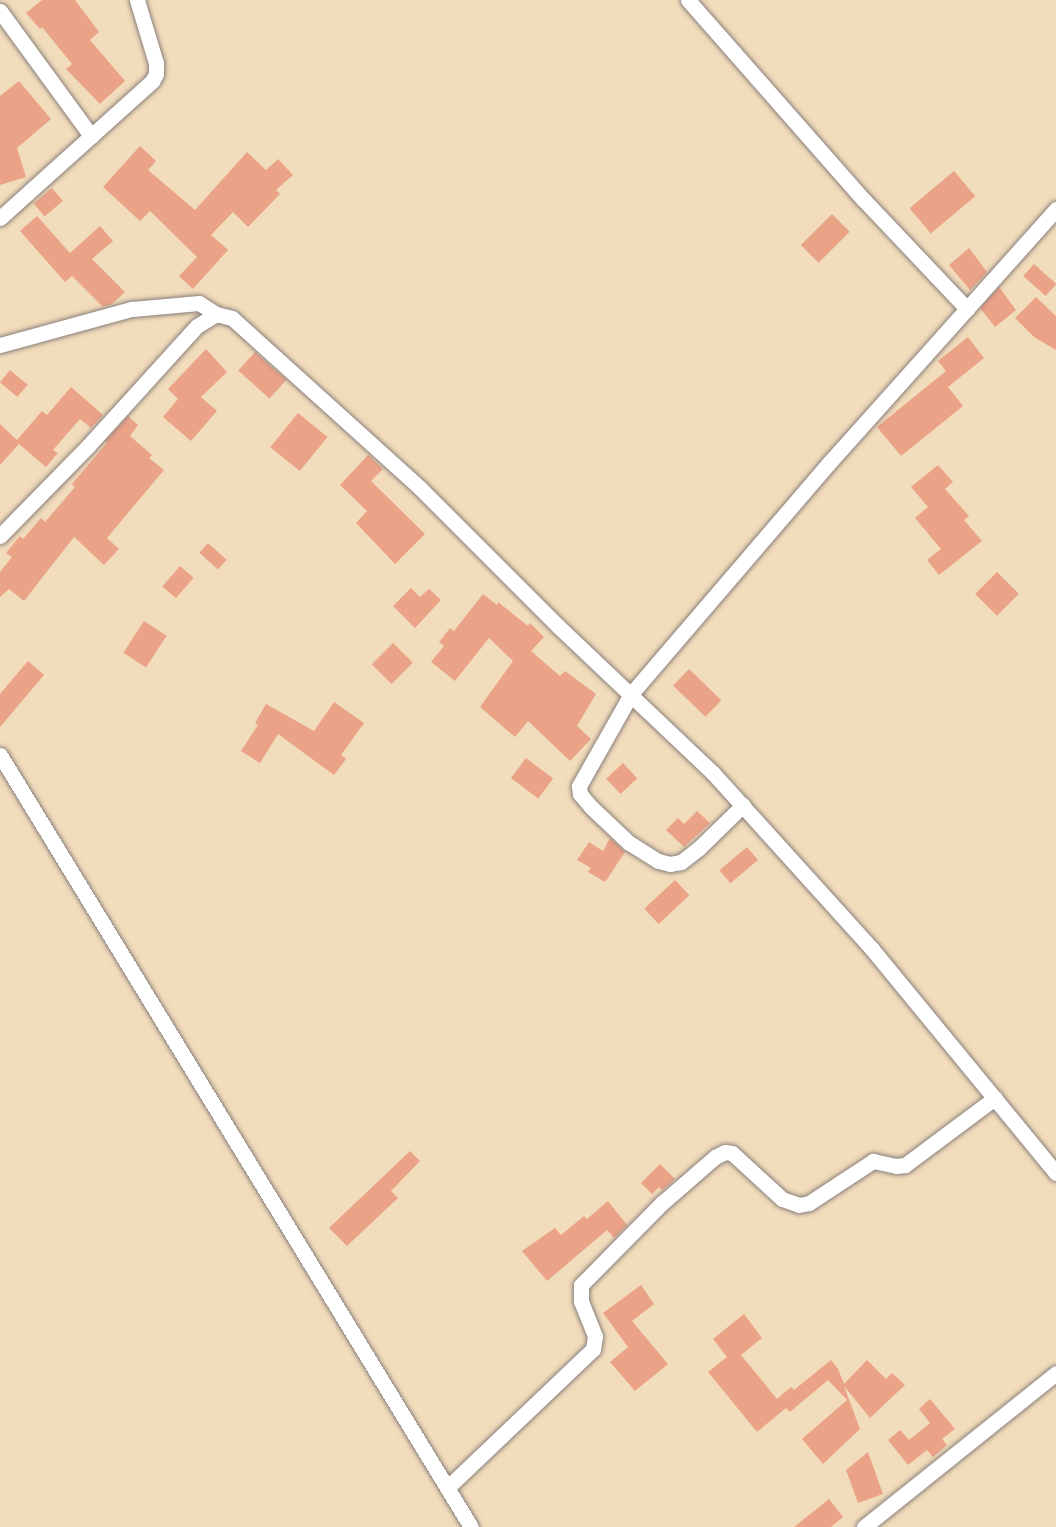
<!DOCTYPE html>
<html>
<head>
<meta charset="utf-8">
<style>
	body { margin:0 }
	#map { position:relative; width:1056px; height:1527px; overflow:hidden; background:#f1dcbb; font-family:Dekko,sans-serif }
	div>[style] { position:absolute }
	.building>* { inset:0; background:#eba388; transform-origin:0 0 }
	.roads { filter:drop-shadow(0 0 2px #8a7f7b) drop-shadow(0 0 2px #8a7f7b) }
	.minor>* { height:15px; margin:-7.5px; padding:0 7.5px; transform-origin:7.5px; border-radius:7.5px; background:#fff }
	span { translate:-50% -50%; white-space:nowrap; text-align:center; line-height:1.15; -webkit-text-stroke:5px #fff; paint-order:stroke }
</style>
</head>
<body>
<div id="map">
	<div class="building">
		<div style="clip-path:polygon(42px 0,75px 0,99px 32px,90px 40px,125px 81px,100px 104px,66px 69px,72px 64px,42px 27px,40px 29px,26px 13px)"></div>
		<div style="clip-path:polygon(19px 81px,51px 119px,17px 148px,26px 177px,0 185px,0 96px)"></div>
		<div style="clip-path:polygon(140px 146px,156px 161px,148px 170px,195px 210px,247px 152px,266px 170px,278px 159px,293px 175px,276px 190px,280px 194px,248px 227px,233px 212px,211px 235px,228px 250px,193px 289px,179px 276px,197px 257px,150px 211px,140px 221px,103px 187px)"></div>
		<div style="left:954px;top:171px;width:33px;height:58px;rotate:50deg"></div>
		<div style="left:52px;top:188px;width:17px;height:24px;rotate:50deg"></div>
		<div style="left:832px;top:214px;width:25px;height:44px;rotate:45deg"></div>
		<div style="clip-path:polygon(37px 216px,70px 253px,100px 226px,113px 241px,92px 259px,125px 292px,112px 304px,103px 307px,72px 276px,65px 282px,20px 231px)"></div>
		<div style="clip-path:polygon(969px 248px,987px 272px,970px 290px,949px 265px)"></div>
		<div style="left:1034px;top:264px;width:30px;height:16px;rotate:42deg"></div>
		<div style="clip-path:polygon(999px 287px,1016px 310px,995px 327px,980px 308px)"></div>
		<div style="clip-path:polygon(1036px 297px,1056px 316px,1056px 350px,1034px 337px,1015px 318px)"></div>
		<div style="clip-path:polygon(968px 337px,984px 358px,948px 387px,963px 406px,901px 456px,877px 427px,946px 371px,938px 361px)"></div>
		<div style="clip-path:polygon(206px 349px,227px 372px,201px 397px,217px 411px,191px 441px,163px 417px,178px 399px,168px 389px)"></div>
		<div style="left:255px;top:352px;width:42px;height:25px;rotate:42deg"></div>
		<div style="left:10px;top:370px;width:23px;height:16px;rotate:40deg"></div>
		<div style="clip-path:polygon(71px 387px,103px 415px,91px 428px,80px 419px,53px 450px,58px 453px,46px 467px,19px 444px,0 465px,0 424px,17px 440px,42px 411px,47px 415px)"></div>
		<div style="left:298px;top:413px;width:38px;height:44px;rotate:39deg"></div>
		<div style="clip-path:polygon(128px 416px,138px 425px,130px 436px,152px 455px,149px 458px,164px 470px,107px 538px,119px 549px,104px 565px,74px 537px,24px 601px,9px 589px,0 597px,0 572px,12px 557px,6px 553px,20px 536px,23px 539px,41px 518px,45px 522px,75px 487px,72px 484px,107px 443px,105px 441px)"></div>
		<div style="clip-path:polygon(368px 455px,383px 469px,371px 481px,425px 534px,395px 564px,356px 523px,367px 511px,340px 485px)"></div>
		<div style="clip-path:polygon(938px 465px,953px 482px,945px 489px,969px 516px,964px 520px,982px 541px,939px 575px,927px 560px,941px 549px,915px 518px,928px 507px,911px 487px)"></div>
		<div style="left:208px;top:543px;width:25px;height:13px;rotate:42deg"></div>
		<div style="left:180px;top:566px;width:18px;height:27px;rotate:41deg"></div>
		<div style="left:997px;top:572px;width:31px;height:31px;rotate:45deg"></div>
		<div style="clip-path:polygon(411px 588px,420px 597px,429px 589px,441px 600px,415px 628px,393px 606px)"></div>
		<div style="clip-path:polygon(483px 594px,497px 605px,498px 602px,528px 626px,530px 623px,544px 637px,531px 651px,560px 676px,565px 671px,596px 694px,577px 726px,591px 739px,570px 761px,528px 721px,515px 737px,480px 707px,513px 661px,489px 638px,455px 681px,431px 662px,444px 646px,439px 642px,450px 628px,454px 631px)"></div>
		<div style="left:144px;top:621px;width:27px;height:38px;rotate:33deg"></div>
		<div style="left:393px;top:643px;width:28px;height:30px;rotate:45deg"></div>
		<div style="clip-path:polygon(28px 661px,44px 675px,0 727px,0 694px)"></div>
		<div style="left:689px;top:669px;width:45px;height:23px;rotate:44deg"></div>
		<div style="clip-path:polygon(334px 702px,364px 723px,341px 755px,346px 759px,334px 775px,278px 734px,260px 763px,241px 751px,258px 725px,255px 723px,266px 704px,314px 731px)"></div>
		<div style="left:526px;top:758px;width:34px;height:25px;rotate:37deg"></div>
		<div style="left:623px;top:763px;width:21px;height:23px;rotate:47deg"></div>
		<div style="clip-path:polygon(697px 811px,710px 823px,684px 847px,666px 830px,678px 818px,684px 824px)"></div>
		<div style="clip-path:polygon(610px 838px,625px 852px,605px 882px,588px 872px,591px 868px,577px 860px,589px 842px,603px 851px)"></div>
		<div style="left:747px;top:847px;width:17px;height:36px;rotate:50deg"></div>
		<div style="left:675px;top:880px;width:21px;height:42px;rotate:47deg"></div>
		<div style="clip-path:polygon(410px 1151px,420px 1161px,391px 1191px,398px 1198px,347px 1246px,329px 1228px)"></div>
		<div style="clip-path:polygon(660px 1164px,675px 1179px,662px 1190px,659px 1187px,652px 1194px,641px 1183px)"></div>
		<div style="clip-path:polygon(608px 1201px,627px 1225px,614px 1238px,607px 1230px,547px 1281px,522px 1251px,555px 1228px,561px 1235px,584px 1216px,587px 1219px)"></div>
		<div style="clip-path:polygon(641px 1285px,654px 1304px,632px 1321px,668px 1364px,635px 1391px,610px 1362px,628px 1347px,603px 1313px)"></div>
		<div style="clip-path:polygon(744px 1314px,762px 1338px,741px 1355px,777px 1399px,791px 1387px,794px 1390px,831px 1360px,838px 1369px,844px 1384px,867px 1360px,886px 1379px,892px 1373px,905px 1385px,870px 1418px,844px 1386px,860px 1429px,823px 1464px,802px 1439px,847px 1400px,828px 1380px,790px 1412px,786px 1408px,757px 1432px,708px 1372px,727px 1357px,713px 1339px)"></div>
		<div style="clip-path:polygon(930px 1399px,955px 1429px,942px 1439px,947px 1445px,933px 1457px,927px 1450px,908px 1465px,888px 1440px,900px 1430px,909px 1440px,930px 1423px,919px 1409px)"></div>
		<div style="clip-path:polygon(868px 1452px,883px 1494px,858px 1503px,846px 1470px)"></div>
		<div style="clip-path:polygon(829px 1499px,843px 1517px,831px 1527px,794px 1527px)"></div>
	</div>
	<div class="roads">
		<div class="minor">
			<div style="left:688px;top:0;width:266px;rotate:48.7deg"></div>
			<div style="left:864px;top:200px;width:150px;rotate:46.6deg"></div>
			<div style="left:0;top:11px;width:155px;rotate:53.9deg"></div>
			<div style="left:0;top:218px;width:205px;rotate:-42deg"></div>
			<div style="left:152px;top:81px;width:8px;rotate:-60deg"></div>
			<div style="left:156px;top:74px;width:11px;rotate:-90deg"></div>
			<div style="left:156px;top:63px;width:66px;rotate:-106.8deg"></div>
			<div style="left:0;top:345px;width:137px;rotate:-15.3deg"></div>
			<div style="left:132px;top:309px;width:67px;rotate:-5.1deg"></div>
			<div style="left:199px;top:303px;width:20px;rotate:33deg"></div>
			<div style="left:0;top:536px;width:126px;rotate:-45.6deg"></div>
			<div style="left:88px;top:446px;width:162px;rotate:-47.8deg"></div>
			<div style="left:197px;top:326px;width:22px;rotate:-32deg"></div>
			<div style="left:216px;top:314px;width:16px;rotate:14deg"></div>
			<div style="left:232px;top:318px;width:255px;rotate:42.1deg"></div>
			<div style="left:421px;top:489px;width:195px;rotate:45deg"></div>
			<div style="left:559px;top:627px;width:211px;rotate:43.5deg"></div>
			<div style="left:712px;top:772px;width:239px;rotate:47.9deg"></div>
			<div style="left:872px;top:949px;width:290px;rotate:50.6deg"></div>
			<div style="left:0;top:755px;width:904px;rotate:58.61deg"></div>
			<div style="left:743px;top:805px;width:62px;rotate:135.7deg"></div>
			<div style="left:699px;top:848px;width:23px;rotate:142deg"></div>
			<div style="left:681px;top:862px;width:11px;rotate:170deg"></div>
			<div style="left:670px;top:864px;width:12px;rotate:-166deg"></div>
			<div style="left:658px;top:861px;width:34px;rotate:-148deg"></div>
			<div style="left:629px;top:843px;width:52px;rotate:-136.5deg"></div>
			<div style="left:591px;top:807px;width:17px;rotate:-130deg"></div>
			<div style="left:580px;top:794px;width:8px;rotate:-97deg"></div>
			<div style="left:579px;top:786px;width:106px;rotate:-60.5deg"></div>
			<div style="left:631px;top:694px;width:304px;rotate:-49.4deg"></div>
			<div style="left:829px;top:463px;width:341px;rotate:-48.2deg"></div>
			<div style="left:447px;top:1488px;width:202px;rotate:-43.6deg"></div>
			<div style="left:593px;top:1349px;width:13px;rotate:-81deg"></div>
			<div style="left:595px;top:1336px;width:38px;rotate:-112deg"></div>
			<div style="left:581px;top:1301px;width:16px;rotate:-90deg"></div>
			<div style="left:581px;top:1285px;width:115px;rotate:-45.4deg"></div>
			<div style="left:662px;top:1203px;width:70px;rotate:-41deg"></div>
			<div style="left:715px;top:1157px;width:11px;rotate:-27deg"></div>
			<div style="left:725px;top:1152px;width:7px;rotate:8deg"></div>
			<div style="left:732px;top:1153px;width:68px;rotate:42.6deg"></div>
			<div style="left:782px;top:1199px;width:18px;rotate:19deg"></div>
			<div style="left:799px;top:1205px;width:10px;rotate:-11deg"></div>
			<div style="left:809px;top:1203px;width:77px;rotate:-33.3deg"></div>
			<div style="left:873px;top:1161px;width:24px;rotate:12deg"></div>
			<div style="left:896px;top:1166px;width:9px;rotate:-6deg"></div>
			<div style="left:905px;top:1165px;width:112px;rotate:-36.7deg"></div>
			<div style="left:864px;top:1527px;width:246px;rotate:-38.7deg"></div>
		</div>
	</div>
</div>
</body>
</html>
